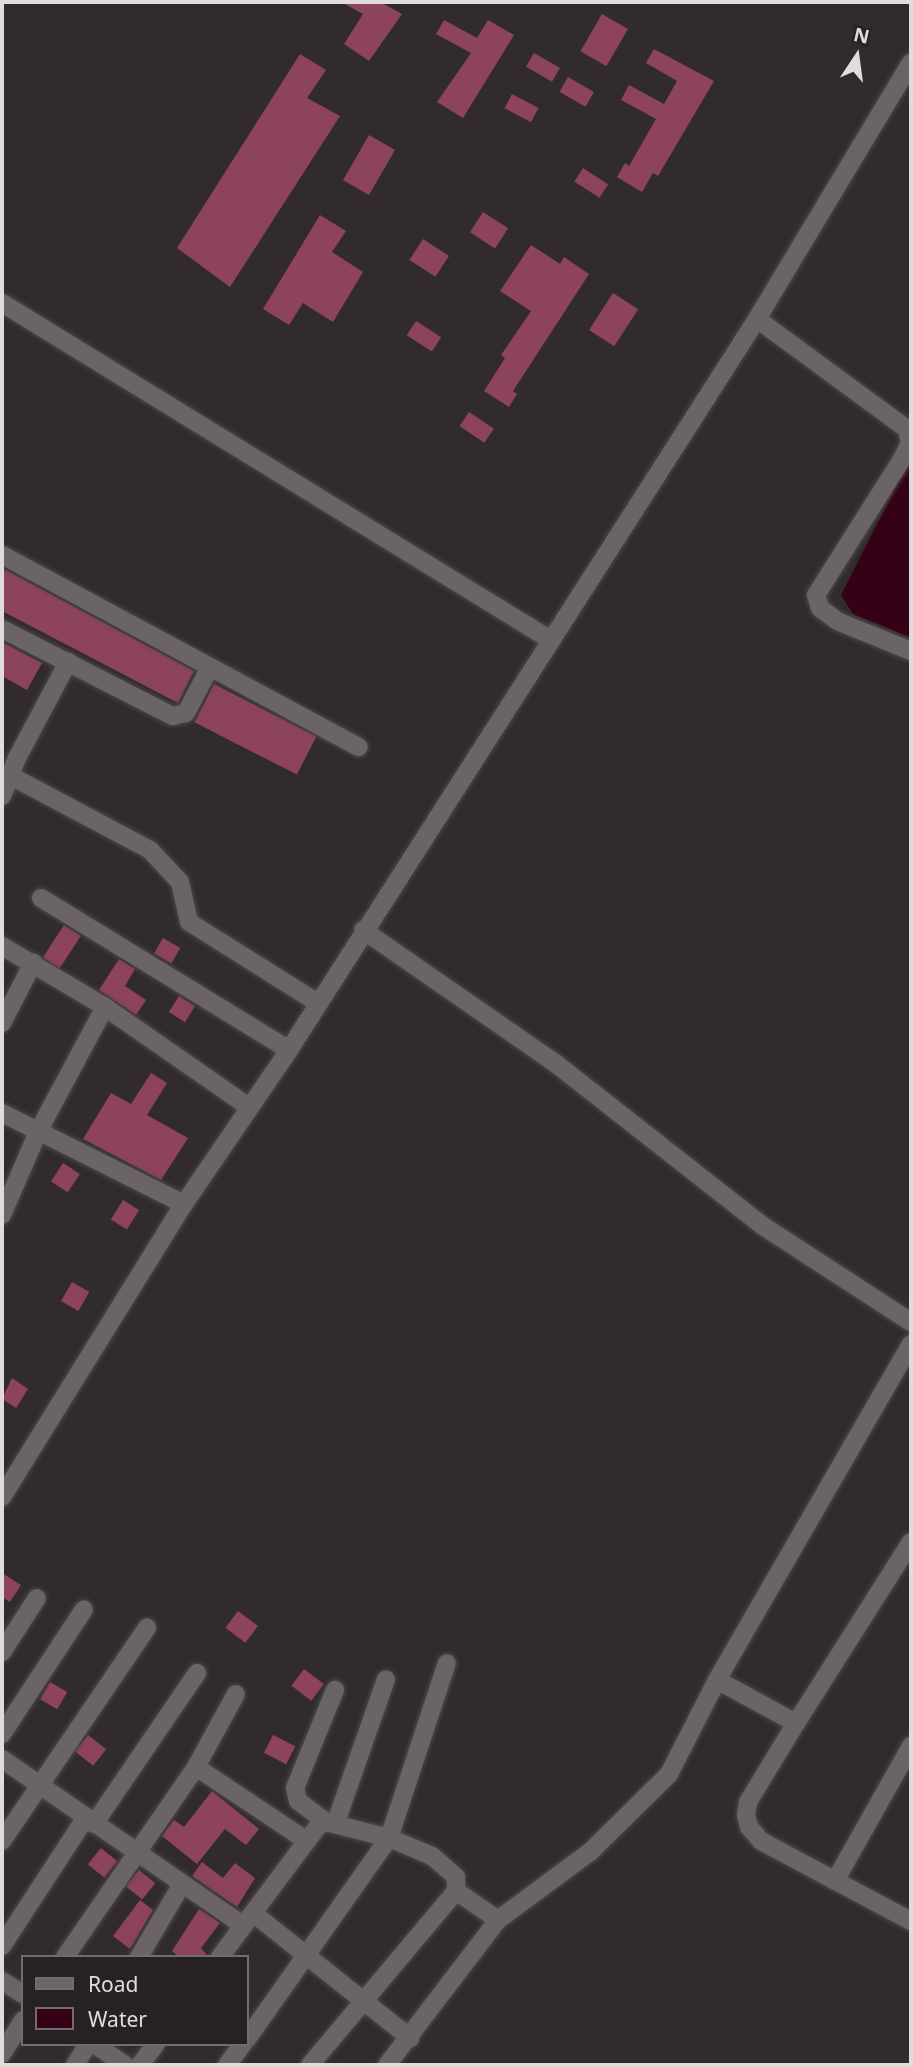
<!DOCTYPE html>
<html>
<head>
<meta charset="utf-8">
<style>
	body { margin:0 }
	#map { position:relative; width:913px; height:2067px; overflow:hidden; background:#312b2c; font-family:"Noto Sans",sans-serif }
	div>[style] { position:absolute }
	.water>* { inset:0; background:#340116 }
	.building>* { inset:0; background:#8d445b; transform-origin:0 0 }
	.roads { filter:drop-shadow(0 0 2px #4d4849) drop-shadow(0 0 2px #4d4849) }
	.minor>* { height:18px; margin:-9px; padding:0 9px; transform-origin:9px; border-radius:9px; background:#6b6466 }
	span { translate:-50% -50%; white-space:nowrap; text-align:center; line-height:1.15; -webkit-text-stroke:7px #272123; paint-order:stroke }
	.frame { position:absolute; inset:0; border:4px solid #e0dcdd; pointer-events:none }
	.legend { position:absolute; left:21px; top:1955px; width:228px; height:91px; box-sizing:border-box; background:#272123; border:2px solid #716c6d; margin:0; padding:9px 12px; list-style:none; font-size:21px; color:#e0dcdd }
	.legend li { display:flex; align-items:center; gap:14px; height:35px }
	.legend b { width:35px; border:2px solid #716c6d }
	.north { position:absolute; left:822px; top:21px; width:70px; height:70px; -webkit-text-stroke:5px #272123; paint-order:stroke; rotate:13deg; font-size:19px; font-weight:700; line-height:28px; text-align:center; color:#e0dcdd }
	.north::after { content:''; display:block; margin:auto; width:24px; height:32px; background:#e0dcdd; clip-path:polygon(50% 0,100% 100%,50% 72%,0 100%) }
</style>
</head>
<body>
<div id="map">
	<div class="water">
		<div style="clip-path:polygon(911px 457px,911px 638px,853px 614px,841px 595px)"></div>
	</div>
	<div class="building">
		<div style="clip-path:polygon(341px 2px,380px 2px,402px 14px,369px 61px,344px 44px,363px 14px)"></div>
		<div style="left:602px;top:14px;width:30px;height:43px;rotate:30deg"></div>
		<div style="clip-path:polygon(444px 20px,477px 38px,488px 20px,514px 35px,463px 118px,437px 102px,471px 53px,436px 34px)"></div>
		<div style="clip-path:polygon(654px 49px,714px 81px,658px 176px,653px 173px,642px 192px,617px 177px,625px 163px,629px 166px,656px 119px,621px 100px,629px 85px,664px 104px,677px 81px,646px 63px)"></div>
		<div style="left:534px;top:53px;width:30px;height:16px;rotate:30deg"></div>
		<div style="clip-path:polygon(300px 54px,326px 70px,307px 98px,340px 116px,230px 287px,177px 248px)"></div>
		<div style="left:568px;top:77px;width:30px;height:17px;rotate:30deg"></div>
		<div style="left:512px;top:94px;width:30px;height:16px;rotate:28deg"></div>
		<div style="left:369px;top:135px;width:30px;height:52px;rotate:30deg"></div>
		<div style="left:583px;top:168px;width:30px;height:16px;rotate:33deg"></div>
		<div style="left:483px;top:212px;width:30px;height:24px;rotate:33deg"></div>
		<div style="clip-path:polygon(320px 215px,346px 231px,332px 252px,363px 272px,333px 322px,303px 303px,289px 325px,263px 309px)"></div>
		<div style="left:423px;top:239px;width:31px;height:25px;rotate:33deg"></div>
		<div style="clip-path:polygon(531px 245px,560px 264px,564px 257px,589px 274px,513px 391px,517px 394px,509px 407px,484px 391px,505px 358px,501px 355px,531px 311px,500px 291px)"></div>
		<div style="left:613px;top:293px;width:30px;height:44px;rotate:33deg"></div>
		<div style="left:416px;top:321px;width:30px;height:17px;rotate:33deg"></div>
		<div style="left:469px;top:412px;width:30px;height:17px;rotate:34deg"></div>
		<div style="clip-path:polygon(2px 568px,194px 671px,178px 703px,2px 611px)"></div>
		<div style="clip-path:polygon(2px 642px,42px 663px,27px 690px,2px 676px)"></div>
		<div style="left:214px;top:684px;width:115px;height:43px;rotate:27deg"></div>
		<div style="left:64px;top:925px;width:20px;height:39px;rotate:33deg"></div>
		<div style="left:163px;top:938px;width:20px;height:18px;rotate:30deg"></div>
		<div style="clip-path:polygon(119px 959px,135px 969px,125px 986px,146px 1000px,136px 1015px,99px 990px)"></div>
		<div style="left:179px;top:996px;width:19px;height:19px;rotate:32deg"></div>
		<div style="clip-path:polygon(151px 1073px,167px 1083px,147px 1115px,188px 1138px,161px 1180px,83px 1139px,111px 1093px,131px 1104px)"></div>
		<div style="left:63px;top:1163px;width:20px;height:22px;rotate:33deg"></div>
		<div style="left:123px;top:1200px;width:19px;height:23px;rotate:32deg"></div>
		<div style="left:72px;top:1282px;width:20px;height:22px;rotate:30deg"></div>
		<div style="clip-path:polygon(12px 1378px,28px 1389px,16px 1408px,2px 1399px)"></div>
		<div style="clip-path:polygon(2px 1573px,21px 1585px,10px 1602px,2px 1597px)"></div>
		<div style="left:238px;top:1611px;width:25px;height:21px;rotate:37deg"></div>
		<div style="left:304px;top:1669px;width:25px;height:21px;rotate:37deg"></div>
		<div style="left:50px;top:1682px;width:20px;height:20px;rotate:30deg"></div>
		<div style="left:88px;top:1735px;width:23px;height:21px;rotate:38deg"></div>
		<div style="left:273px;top:1735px;width:25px;height:20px;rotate:27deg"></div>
		<div style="clip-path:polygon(212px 1791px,259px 1829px,246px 1845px,225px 1829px,197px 1864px,162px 1836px,174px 1820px,184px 1827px)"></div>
		<div style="left:101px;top:1848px;width:21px;height:21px;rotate:39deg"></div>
		<div style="clip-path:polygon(202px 1862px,223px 1878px,235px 1863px,255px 1878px,237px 1907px,192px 1876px)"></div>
		<div style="left:139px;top:1870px;width:21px;height:21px;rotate:39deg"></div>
		<div style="clip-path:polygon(140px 1900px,153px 1910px,130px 1949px,113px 1936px)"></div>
		<div style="clip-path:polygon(199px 1909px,220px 1923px,201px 1948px,209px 1957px,179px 1957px,172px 1951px)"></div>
	</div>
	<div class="roads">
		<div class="minor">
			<div style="left:2px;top:303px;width:642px;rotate:31.56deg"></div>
			<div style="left:757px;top:319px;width:186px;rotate:36.3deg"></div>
			<div style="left:907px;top:429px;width:14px;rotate:78deg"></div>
			<div style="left:910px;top:443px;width:18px;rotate:117deg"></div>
			<div style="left:902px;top:459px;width:161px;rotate:122.3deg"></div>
			<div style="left:816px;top:595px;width:14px;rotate:73deg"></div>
			<div style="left:820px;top:608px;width:21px;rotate:37deg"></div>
			<div style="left:837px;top:621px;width:80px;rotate:22.1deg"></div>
			<div style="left:2px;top:555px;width:405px;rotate:28.3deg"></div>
			<div style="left:2px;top:629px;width:192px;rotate:27deg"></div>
			<div style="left:173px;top:716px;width:13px;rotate:-13deg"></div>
			<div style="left:186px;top:713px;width:52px;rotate:-62.4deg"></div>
			<div style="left:9px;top:775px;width:160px;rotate:28deg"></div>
			<div style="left:150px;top:850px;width:44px;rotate:46.8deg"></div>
			<div style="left:180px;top:882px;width:41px;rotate:77.3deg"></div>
			<div style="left:189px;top:922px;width:152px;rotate:32.1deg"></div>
			<div style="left:2px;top:796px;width:41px;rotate:-68.5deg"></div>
			<div style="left:17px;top:758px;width:109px;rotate:-62deg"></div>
			<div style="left:41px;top:898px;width:291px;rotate:31.5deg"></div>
			<div style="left:363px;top:930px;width:234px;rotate:34.7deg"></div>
			<div style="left:555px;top:1063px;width:264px;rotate:38.1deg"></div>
			<div style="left:763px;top:1226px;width:176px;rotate:33deg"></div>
			<div style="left:2px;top:946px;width:120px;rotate:30.6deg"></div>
			<div style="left:105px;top:1007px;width:175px;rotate:34.8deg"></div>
			<div style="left:2px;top:1023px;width:68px;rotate:-62.7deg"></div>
			<div style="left:2px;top:1113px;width:203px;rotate:26.6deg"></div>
			<div style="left:2px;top:1215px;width:93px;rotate:-66.5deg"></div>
			<div style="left:39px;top:1130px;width:140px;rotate:-61.8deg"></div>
			<div style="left:2px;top:1497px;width:345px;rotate:-58.2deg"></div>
			<div style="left:184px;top:1204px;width:186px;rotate:-55.7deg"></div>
			<div style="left:289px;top:1050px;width:868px;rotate:-57.37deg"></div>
			<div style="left:757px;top:319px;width:299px;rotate:-59deg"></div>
			<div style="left:911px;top:1542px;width:214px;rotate:122.4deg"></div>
			<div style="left:796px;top:1723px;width:92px;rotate:121.3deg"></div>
			<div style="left:748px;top:1802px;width:13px;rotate:99deg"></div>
			<div style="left:746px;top:1815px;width:12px;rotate:76deg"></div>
			<div style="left:749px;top:1827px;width:18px;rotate:49deg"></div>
			<div style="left:761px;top:1841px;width:170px;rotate:28.1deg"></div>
			<div style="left:2px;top:1652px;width:64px;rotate:-57.1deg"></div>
			<div style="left:717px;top:1680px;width:90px;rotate:28.6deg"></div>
			<div style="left:2px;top:1734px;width:149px;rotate:-56.7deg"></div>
			<div style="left:2px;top:1759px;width:293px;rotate:34.6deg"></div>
			<div style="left:196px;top:1767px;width:133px;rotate:33.7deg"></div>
			<div style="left:326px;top:1822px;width:35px;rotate:-143deg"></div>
			<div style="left:298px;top:1801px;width:13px;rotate:-103deg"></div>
			<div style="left:295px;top:1788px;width:106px;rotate:-67.8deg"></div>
			<div style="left:336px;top:1822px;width:151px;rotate:-70.7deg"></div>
			<div style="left:94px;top:1824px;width:183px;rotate:-55.7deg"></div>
			<div style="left:2px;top:1841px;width:258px;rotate:-55.8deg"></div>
			<div style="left:835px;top:1881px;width:155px;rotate:-60.6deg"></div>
			<div style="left:253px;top:1913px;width:201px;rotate:38.5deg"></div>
			<div style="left:2px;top:1946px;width:154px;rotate:-56.9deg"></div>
			<div style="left:65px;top:1957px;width:231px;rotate:-55.4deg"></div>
			<div style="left:196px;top:1767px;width:83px;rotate:-61.3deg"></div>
			<div style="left:139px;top:1957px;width:85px;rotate:-59.5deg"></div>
			<div style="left:220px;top:1957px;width:164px;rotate:-53.2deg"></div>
			<div style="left:318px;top:1826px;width:9px;rotate:-27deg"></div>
			<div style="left:326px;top:1822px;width:65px;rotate:14.3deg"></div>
			<div style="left:389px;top:1838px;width:47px;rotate:22.7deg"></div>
			<div style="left:432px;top:1856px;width:32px;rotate:41deg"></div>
			<div style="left:456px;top:1877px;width:14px;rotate:90deg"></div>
			<div style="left:456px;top:1891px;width:51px;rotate:34.6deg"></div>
			<div style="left:2px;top:1981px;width:25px;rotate:32deg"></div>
			<div style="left:247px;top:2039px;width:246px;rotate:-54.8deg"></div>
			<div style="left:389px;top:1838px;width:184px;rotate:-71.7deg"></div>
			<div style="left:94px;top:2044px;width:37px;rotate:34deg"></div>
			<div style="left:2px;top:2054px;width:40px;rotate:-58deg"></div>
			<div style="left:75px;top:2065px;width:25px;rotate:-58deg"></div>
			<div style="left:140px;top:2065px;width:26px;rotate:-53deg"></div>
			<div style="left:227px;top:2065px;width:26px;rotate:-53deg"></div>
			<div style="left:310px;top:2065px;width:227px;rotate:-50deg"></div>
			<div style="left:387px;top:2065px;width:183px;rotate:-52.6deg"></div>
			<div style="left:498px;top:1920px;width:114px;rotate:-36.5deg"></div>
			<div style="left:590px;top:1852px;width:111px;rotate:-44.6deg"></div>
			<div style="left:669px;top:1774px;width:106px;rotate:-62.9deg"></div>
			<div style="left:717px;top:1680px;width:388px;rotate:-60deg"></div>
		</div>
	</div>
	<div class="frame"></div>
	<ul class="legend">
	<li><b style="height:9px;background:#6b6466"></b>Road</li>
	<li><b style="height:19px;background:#340116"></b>Water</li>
	</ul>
	<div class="north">N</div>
</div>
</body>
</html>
